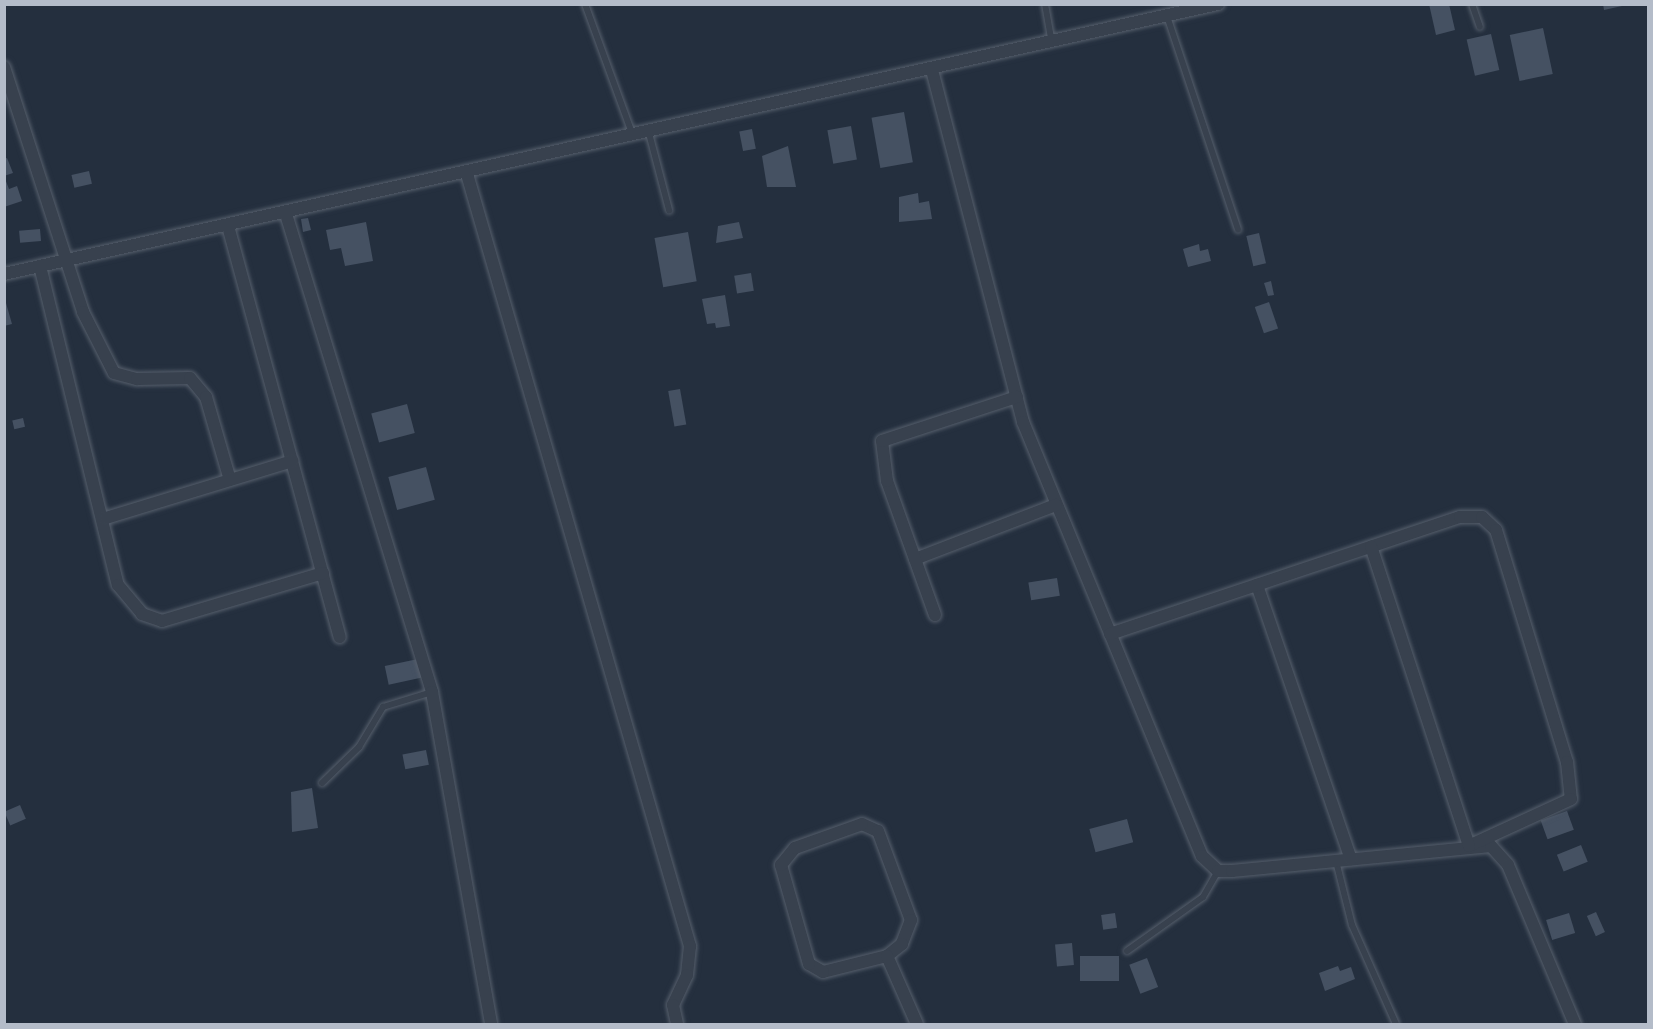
<!DOCTYPE html>
<html>
<head>
<meta charset="utf-8">
<style>
	body { margin:0 }
	#map { position:relative; width:1653px; height:1029px; overflow:hidden; background:#242f3e; font-family:Figtree,sans-serif }
	div>[style] { position:absolute }
	.building>* { inset:0; background:#455162; transform-origin:0 0 }
	.roads { filter:drop-shadow(0 0 2px #565f6c) drop-shadow(0 0 2px #565f6c) }
	.lane>* { height:6px; margin:-3px; padding:0 3px; transform-origin:3px; border-radius:3px; background:#38414e }
	.street>* { height:12px; margin:-6px; padding:0 6px; transform-origin:6px; border-radius:6px; background:#38414e }
	span { translate:-50% -50%; white-space:nowrap; text-align:center; line-height:1.15; -webkit-text-stroke:6px #1d2633; paint-order:stroke }
	.frame { position:absolute; inset:0; border:6px solid #b4bcc9; pointer-events:none }
</style>
</head>
<body>
<div id="map">
	<div class="building">
		<div style="clip-path:polygon(1429px 4px,1449px 4px,1455px 30px,1436px 35px)"></div>
		<div style="clip-path:polygon(1603px 4px,1621px 4px,1622px 6px,1604px 10px)"></div>
		<div style="left:1543px;top:28px;width:47px;height:34px;rotate:78deg"></div>
		<div style="left:1491px;top:34px;width:37px;height:25px;rotate:77deg"></div>
		<div style="left:904px;top:112px;width:51px;height:33px;rotate:80deg"></div>
		<div style="left:851px;top:126px;width:34px;height:24px;rotate:80deg"></div>
		<div style="left:752px;top:129px;width:20px;height:13px;rotate:79deg"></div>
		<div style="clip-path:polygon(788px 146px,796px 187px,767px 187px,762px 156px)"></div>
		<div style="clip-path:polygon(7px 158px,13px 173px,4px 176px,4px 159px)"></div>
		<div style="left:89px;top:171px;width:13px;height:18px;rotate:77deg"></div>
		<div style="clip-path:polygon(4px 176px,9px 189px,17px 186px,22px 201px,4px 207px)"></div>
		<div style="clip-path:polygon(918px 193px,919px 203px,929px 201px,932px 219px,899px 222px,899px 197px)"></div>
		<div style="clip-path:polygon(308px 218px,311px 230px,303px 232px,301px 219px)"></div>
		<div style="clip-path:polygon(366px 222px,373px 261px,345px 266px,341px 248px,330px 250px,326px 230px)"></div>
		<div style="clip-path:polygon(739px 222px,743px 238px,716px 243px,718px 226px)"></div>
		<div style="left:40px;top:229px;width:12px;height:21px;rotate:85deg"></div>
		<div style="left:688px;top:232px;width:50px;height:34px;rotate:80deg"></div>
		<div style="left:1259px;top:233px;width:31px;height:13px;rotate:77deg"></div>
		<div style="clip-path:polygon(1199px 244px,1200px 251px,1208px 249px,1211px 261px,1188px 267px,1183px 249px)"></div>
		<div style="left:751px;top:273px;width:18px;height:17px;rotate:81deg"></div>
		<div style="clip-path:polygon(1271px 281px,1274px 295px,1268px 296px,1264px 283px)"></div>
		<div style="clip-path:polygon(725px 295px,730px 326px,716px 328px,715px 323px,707px 324px,702px 299px)"></div>
		<div style="clip-path:polygon(4px 296px,12px 324px,4px 326px)"></div>
		<div style="left:1269px;top:302px;width:28px;height:15px;rotate:71deg"></div>
		<div style="left:680px;top:389px;width:36px;height:12px;rotate:80deg"></div>
		<div style="left:407px;top:404px;width:30px;height:37px;rotate:75deg"></div>
		<div style="left:23px;top:418px;width:9px;height:11px;rotate:77deg"></div>
		<div style="left:426px;top:467px;width:34px;height:39px;rotate:75deg"></div>
		<div style="left:1057px;top:578px;width:18px;height:29px;rotate:81deg"></div>
		<div style="left:418px;top:659px;width:19px;height:34px;rotate:78deg"></div>
		<div style="left:426px;top:750px;width:15px;height:24px;rotate:79deg"></div>
		<div style="clip-path:polygon(312px 788px,318px 828px,292px 832px,291px 792px)"></div>
		<div style="left:20px;top:805px;width:15px;height:17px;rotate:67deg"></div>
		<div style="left:1567px;top:811px;width:20px;height:28px;rotate:70deg"></div>
		<div style="left:1127px;top:819px;width:24px;height:39px;rotate:75deg"></div>
		<div style="left:1581px;top:845px;width:18px;height:26px;rotate:68deg"></div>
		<div style="left:1596px;top:912px;width:22px;height:10px;rotate:66deg"></div>
		<div style="left:1115px;top:913px;width:15px;height:14px;rotate:82deg"></div>
		<div style="left:1569px;top:913px;width:21px;height:24px;rotate:73deg"></div>
		<div style="left:1072px;top:943px;width:22px;height:17px;rotate:85deg"></div>
		<div style="left:1119px;top:956px;width:25px;height:39px;rotate:90deg"></div>
		<div style="left:1147px;top:958px;width:31px;height:19px;rotate:69deg"></div>
		<div style="clip-path:polygon(1338px 966px,1340px 971px,1351px 967px,1355px 979px,1325px 991px,1319px 973px)"></div>
	</div>
	<div class="roads">
		<div class="lane">
			<div style="left:585px;top:4px;width:140px;rotate:70deg"></div>
			<div style="left:1045px;top:4px;width:39px;rotate:80deg"></div>
			<div style="left:1472px;top:4px;width:24px;rotate:71deg"></div>
			<div style="left:1167px;top:16px;width:225px;rotate:71.6deg"></div>
			<div style="left:649px;top:133px;width:80px;rotate:75.4deg"></div>
			<div style="left:322px;top:783px;width:52px;rotate:-44.2deg"></div>
			<div style="left:359px;top:747px;width:47px;rotate:-59deg"></div>
			<div style="left:383px;top:707px;width:51px;rotate:-17deg"></div>
			<div style="left:1336px;top:861px;width:66px;rotate:76deg"></div>
			<div style="left:1352px;top:925px;width:108px;rotate:66deg"></div>
			<div style="left:1127px;top:951px;width:93px;rotate:-35.4deg"></div>
			<div style="left:1203px;top:897px;width:30px;rotate:-60deg"></div>
		</div>
		<div class="street">
			<div style="left:4px;top:67px;width:257px;rotate:72.1deg"></div>
			<div style="left:83px;top:312px;width:68px;rotate:63.1deg"></div>
			<div style="left:114px;top:373px;width:24px;rotate:15deg"></div>
			<div style="left:137px;top:379px;width:53px;rotate:-1.1deg"></div>
			<div style="left:190px;top:378px;width:25px;rotate:50deg"></div>
			<div style="left:206px;top:397px;width:86px;rotate:73.9deg"></div>
			<div style="left:932px;top:70px;width:364px;rotate:75.5deg"></div>
			<div style="left:1023px;top:422px;width:469px;rotate:67.6deg"></div>
			<div style="left:1202px;top:856px;width:22px;rotate:43deg"></div>
			<div style="left:1218px;top:871px;width:14px"></div>
			<div style="left:1232px;top:871px;width:260px;rotate:-5.5deg"></div>
			<div style="left:1491px;top:846px;width:25px;rotate:48deg"></div>
			<div style="left:1508px;top:865px;width:173px;rotate:67.2deg"></div>
			<div style="left:467px;top:174px;width:804px;rotate:73.89deg"></div>
			<div style="left:690px;top:946px;width:29px;rotate:96deg"></div>
			<div style="left:687px;top:975px;width:33px;rotate:115deg"></div>
			<div style="left:673px;top:1005px;width:19px;rotate:78deg"></div>
			<div style="left:286px;top:214px;width:500px;rotate:73deg"></div>
			<div style="left:432px;top:692px;width:337px;rotate:79.9deg"></div>
			<div style="left:228px;top:226px;width:426px;rotate:74.8deg"></div>
			<div style="left:40px;top:266px;width:328px;rotate:76.3deg"></div>
			<div style="left:118px;top:585px;width:38px;rotate:50deg"></div>
			<div style="left:142px;top:614px;width:21px;rotate:19deg"></div>
			<div style="left:162px;top:621px;width:168px;rotate:-16.6deg"></div>
			<div style="left:4px;top:274px;width:1244px;rotate:-12.54deg"></div>
			<div style="left:106px;top:518px;width:195px;rotate:-17deg"></div>
			<div style="left:915px;top:559px;width:151px;rotate:-21deg"></div>
			<div style="left:1257px;top:585px;width:290px;rotate:71.1deg"></div>
			<div style="left:935px;top:615px;width:142px;rotate:-109.7deg"></div>
			<div style="left:887px;top:481px;width:40px;rotate:-97.1deg"></div>
			<div style="left:882px;top:441px;width:142px;rotate:-18.1deg"></div>
			<div style="left:1110px;top:634px;width:369px;rotate:-18.5deg"></div>
			<div style="left:1460px;top:517px;width:22px"></div>
			<div style="left:1482px;top:517px;width:19px;rotate:43deg"></div>
			<div style="left:1496px;top:530px;width:243px;rotate:73deg"></div>
			<div style="left:1567px;top:762px;width:37px;rotate:84deg"></div>
			<div style="left:1571px;top:799px;width:112px;rotate:155.3deg"></div>
			<div style="left:1469px;top:846px;width:315px;rotate:-108.1deg"></div>
			<div style="left:862px;top:824px;width:17px;rotate:24deg"></div>
			<div style="left:878px;top:831px;width:95px;rotate:69.7deg"></div>
			<div style="left:911px;top:920px;width:26px;rotate:111deg"></div>
			<div style="left:902px;top:944px;width:19px;rotate:141deg"></div>
			<div style="left:887px;top:956px;width:66px;rotate:166deg"></div>
			<div style="left:823px;top:972px;width:16px;rotate:-150deg"></div>
			<div style="left:809px;top:964px;width:103px;rotate:-105.8deg"></div>
			<div style="left:781px;top:865px;width:22px;rotate:-51deg"></div>
			<div style="left:795px;top:848px;width:71px;rotate:-19.7deg"></div>
			<div style="left:887px;top:956px;width:74px;rotate:66.2deg"></div>
		</div>
	</div>
	<div class="frame"></div>
</div>
</body>
</html>
